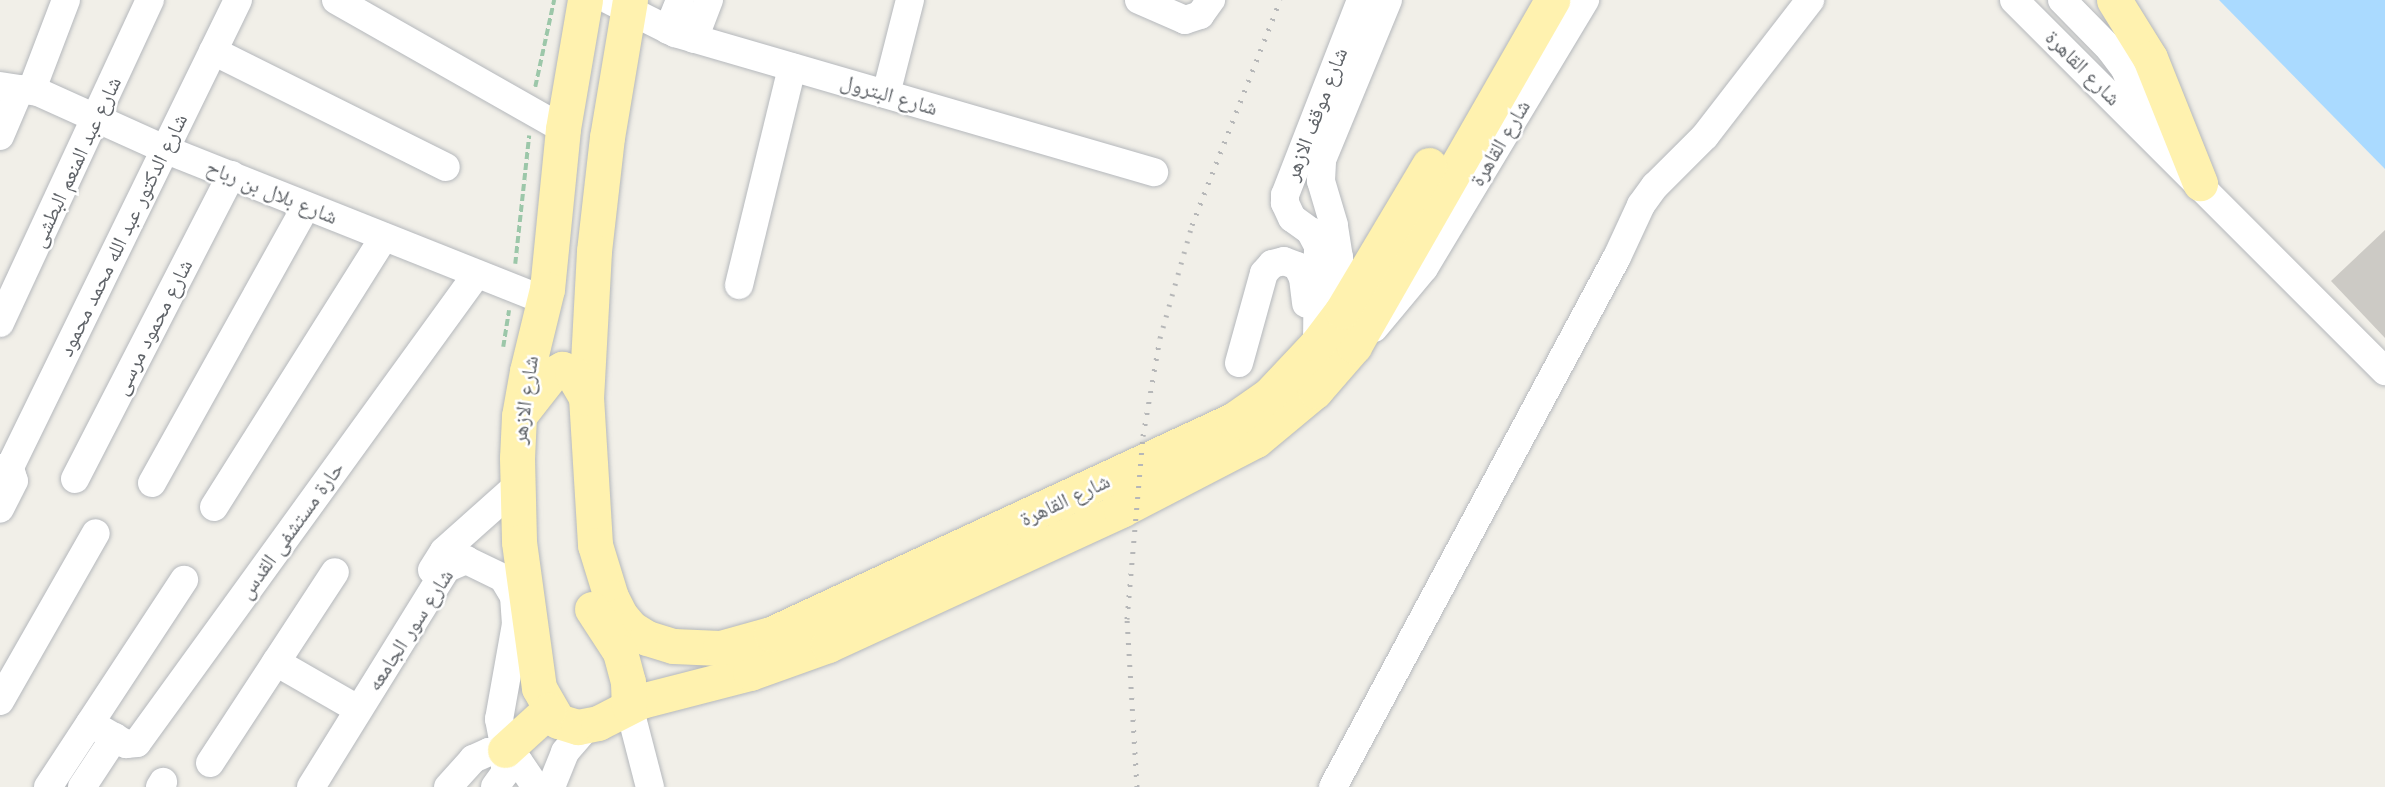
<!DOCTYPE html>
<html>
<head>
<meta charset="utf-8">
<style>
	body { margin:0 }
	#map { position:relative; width:2385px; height:787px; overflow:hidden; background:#f1efe8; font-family:Inter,"Noto Naskh Arabic",sans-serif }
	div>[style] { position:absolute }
	.water>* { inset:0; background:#aadaff }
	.building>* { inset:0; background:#cccac5 }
	.path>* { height:3.5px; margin-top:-1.75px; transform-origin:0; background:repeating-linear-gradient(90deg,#9cc7a9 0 7px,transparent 0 10.5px) }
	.roads { filter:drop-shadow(0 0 2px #b5b8bc) drop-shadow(0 0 2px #b5b8bc) }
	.minor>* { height:28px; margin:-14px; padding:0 14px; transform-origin:14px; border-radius:14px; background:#fff }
	.major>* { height:35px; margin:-17.5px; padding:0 17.5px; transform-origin:17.5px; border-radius:17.5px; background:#fff2af }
	.rail>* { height:5px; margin-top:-2.5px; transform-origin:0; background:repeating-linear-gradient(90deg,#b6b7b8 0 2px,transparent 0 11px) }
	span { translate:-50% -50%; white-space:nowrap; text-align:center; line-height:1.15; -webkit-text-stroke:5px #fff; paint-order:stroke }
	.street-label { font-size:21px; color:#5f6368 }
</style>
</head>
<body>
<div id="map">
	<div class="water">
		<div style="clip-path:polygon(2219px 0,2385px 0,2385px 169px)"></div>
	</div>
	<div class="building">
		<div style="clip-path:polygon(2385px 230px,2385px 338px,2331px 281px)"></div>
	</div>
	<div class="path">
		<div style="left:535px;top:87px;width:89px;rotate:-77.7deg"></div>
		<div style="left:515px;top:264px;width:129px;rotate:-83.8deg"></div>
		<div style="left:503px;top:347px;width:37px;rotate:-81deg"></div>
	</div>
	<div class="roads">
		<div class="minor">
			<div style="left:336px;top:0;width:261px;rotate:29.6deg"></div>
			<div style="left:609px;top:0;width:74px;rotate:26.6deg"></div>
			<div style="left:675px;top:33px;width:499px;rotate:16.2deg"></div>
			<div style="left:1139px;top:0;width:50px;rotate:23.5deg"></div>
			<div style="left:1185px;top:20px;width:16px;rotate:-18deg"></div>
			<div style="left:1200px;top:15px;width:19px;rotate:-54deg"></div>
			<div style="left:2014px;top:0;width:525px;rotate:45deg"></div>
			<div style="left:2062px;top:0;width:69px;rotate:45.6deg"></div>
			<div style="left:2110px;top:49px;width:25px;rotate:53deg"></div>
			<div style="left:2125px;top:69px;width:67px;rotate:68deg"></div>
			<div style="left:668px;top:30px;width:32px;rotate:-68deg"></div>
			<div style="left:694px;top:39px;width:42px;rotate:-69deg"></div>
			<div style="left:213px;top:51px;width:260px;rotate:26.5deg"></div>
			<div style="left:0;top:86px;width:38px;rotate:9deg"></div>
			<div style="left:38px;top:92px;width:138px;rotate:24.3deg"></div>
			<div style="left:164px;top:149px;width:410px;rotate:21.7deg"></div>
			<div style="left:32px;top:89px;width:95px;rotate:-69.1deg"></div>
			<div style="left:886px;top:94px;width:97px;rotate:-75.7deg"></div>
			<div style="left:0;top:136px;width:51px;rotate:-66.9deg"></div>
			<div style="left:739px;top:285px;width:224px;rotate:-76.3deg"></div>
			<div style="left:1326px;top:311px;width:55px;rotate:-76.2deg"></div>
			<div style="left:1339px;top:258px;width:33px;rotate:-99deg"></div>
			<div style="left:1334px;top:225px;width:46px;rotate:-106.5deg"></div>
			<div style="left:1321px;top:181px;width:21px;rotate:-87deg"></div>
			<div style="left:1322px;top:160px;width:173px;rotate:-67.6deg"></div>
			<div style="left:0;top:323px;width:356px;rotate:-65.1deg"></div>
			<div style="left:1374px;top:328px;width:78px;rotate:-50.2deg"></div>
			<div style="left:1424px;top:268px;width:313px;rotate:-59deg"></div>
			<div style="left:1317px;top:344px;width:98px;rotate:-89.4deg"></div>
			<div style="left:1318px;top:246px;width:17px;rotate:-118deg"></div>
			<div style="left:1310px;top:231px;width:22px;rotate:-144deg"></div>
			<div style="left:1292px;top:218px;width:17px;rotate:-115deg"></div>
			<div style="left:1285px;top:203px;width:8px;rotate:-90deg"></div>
			<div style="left:1285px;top:195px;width:209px;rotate:-68.7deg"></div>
			<div style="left:1239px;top:363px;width:93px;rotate:-74.5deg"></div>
			<div style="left:1264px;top:273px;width:12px;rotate:-48deg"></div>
			<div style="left:1272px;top:264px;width:12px;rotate:-14deg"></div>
			<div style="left:1284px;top:261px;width:14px;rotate:21deg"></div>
			<div style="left:1297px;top:266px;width:13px;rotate:63deg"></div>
			<div style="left:1303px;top:278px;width:26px;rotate:83deg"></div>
			<div style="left:0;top:468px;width:12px;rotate:20deg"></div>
			<div style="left:11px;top:472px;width:9px;rotate:72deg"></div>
			<div style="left:14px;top:481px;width:31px;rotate:117deg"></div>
			<div style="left:8px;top:471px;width:524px;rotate:-63.97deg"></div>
			<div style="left:75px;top:479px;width:342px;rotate:-62.8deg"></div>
			<div style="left:152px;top:483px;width:317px;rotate:-60.9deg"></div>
			<div style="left:214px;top:507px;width:319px;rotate:-57.8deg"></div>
			<div style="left:432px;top:570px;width:22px;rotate:-58deg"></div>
			<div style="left:444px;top:551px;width:98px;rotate:-41.7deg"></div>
			<div style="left:276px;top:662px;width:84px;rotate:29.9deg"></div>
			<div style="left:0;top:701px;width:193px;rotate:-60.3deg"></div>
			<div style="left:629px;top:706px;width:84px;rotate:75.5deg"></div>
			<div style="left:90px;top:723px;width:42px;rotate:30.3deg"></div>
			<div style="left:126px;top:744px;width:11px;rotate:-5deg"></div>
			<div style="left:137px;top:743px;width:578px;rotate:-54.08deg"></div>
			<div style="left:210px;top:763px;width:228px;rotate:-56.8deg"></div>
			<div style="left:48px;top:787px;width:248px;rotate:-56.7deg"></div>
			<div style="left:82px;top:787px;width:60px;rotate:-56.6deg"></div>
			<div style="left:160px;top:787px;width:6px;rotate:-59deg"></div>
			<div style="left:311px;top:787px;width:258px;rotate:-58.2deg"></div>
			<div style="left:447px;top:568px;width:21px;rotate:-23deg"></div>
			<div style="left:466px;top:560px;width:41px;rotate:25.9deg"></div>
			<div style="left:503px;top:578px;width:21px;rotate:59deg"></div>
			<div style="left:514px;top:596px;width:28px;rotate:86deg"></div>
			<div style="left:516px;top:624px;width:97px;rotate:100.1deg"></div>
			<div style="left:499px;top:719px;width:32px;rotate:79deg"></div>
			<div style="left:505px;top:750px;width:18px;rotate:41deg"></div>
			<div style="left:519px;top:762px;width:30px;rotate:56deg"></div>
			<div style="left:448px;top:787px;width:38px;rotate:-48deg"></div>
			<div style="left:473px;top:759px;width:17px;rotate:-24deg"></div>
			<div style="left:489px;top:752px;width:16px;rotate:-7deg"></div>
			<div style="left:505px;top:750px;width:23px;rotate:90deg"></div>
			<div style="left:505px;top:773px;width:17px;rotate:126deg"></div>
			<div style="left:551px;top:787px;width:38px;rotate:-68deg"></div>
			<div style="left:565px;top:752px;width:35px;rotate:-49deg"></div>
			<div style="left:1333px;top:787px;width:601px;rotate:-61.82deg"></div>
			<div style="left:1617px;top:257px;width:57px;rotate:-65.2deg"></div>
			<div style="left:1641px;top:205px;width:24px;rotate:-54deg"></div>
			<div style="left:1655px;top:186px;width:71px;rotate:-45deg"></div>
			<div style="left:1705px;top:136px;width:172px;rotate:-52.3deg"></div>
		</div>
		<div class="major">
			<div style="left:585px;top:0;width:131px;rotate:99.7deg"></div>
			<div style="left:563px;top:129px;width:161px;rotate:95.7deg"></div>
			<div style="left:547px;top:289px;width:84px;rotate:103.7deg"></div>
			<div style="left:527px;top:371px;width:46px;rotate:100.1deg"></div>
			<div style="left:519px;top:416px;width:42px;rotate:92.7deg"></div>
			<div style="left:517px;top:458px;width:84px;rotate:88.6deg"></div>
			<div style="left:519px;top:542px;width:147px;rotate:82.2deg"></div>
			<div style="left:539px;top:688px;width:38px;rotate:60deg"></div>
			<div style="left:558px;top:721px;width:21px;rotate:17deg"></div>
			<div style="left:578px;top:727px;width:20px;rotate:-11deg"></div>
			<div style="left:598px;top:723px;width:48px;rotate:-27.1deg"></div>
			<div style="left:641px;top:701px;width:113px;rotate:-14.4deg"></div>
			<div style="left:750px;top:673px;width:83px;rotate:-19.7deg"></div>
			<div style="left:828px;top:645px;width:323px;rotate:-24.7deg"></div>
			<div style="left:1121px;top:510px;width:152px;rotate:-27.4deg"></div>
			<div style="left:1256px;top:440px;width:77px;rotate:-39.7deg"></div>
			<div style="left:1315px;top:391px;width:60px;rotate:-49.1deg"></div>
			<div style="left:1354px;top:346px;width:399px;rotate:-60.2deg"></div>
			<div style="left:630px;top:0;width:139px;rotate:99.5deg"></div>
			<div style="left:607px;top:137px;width:115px;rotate:96.5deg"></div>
			<div style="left:594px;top:251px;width:146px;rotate:93.1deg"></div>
			<div style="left:586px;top:397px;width:148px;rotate:86.5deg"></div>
			<div style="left:595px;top:545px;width:54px;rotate:72.9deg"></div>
			<div style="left:611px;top:597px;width:20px;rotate:63deg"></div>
			<div style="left:620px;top:615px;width:17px;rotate:50deg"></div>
			<div style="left:631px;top:628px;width:19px;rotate:32deg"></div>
			<div style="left:647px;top:638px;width:27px;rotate:17deg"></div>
			<div style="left:673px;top:646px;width:47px;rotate:2.4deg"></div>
			<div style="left:720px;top:648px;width:53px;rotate:-15.4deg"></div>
			<div style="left:771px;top:634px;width:509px;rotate:-24.85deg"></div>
			<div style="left:1233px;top:420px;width:44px;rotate:-34.8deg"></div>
			<div style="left:1269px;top:395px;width:70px;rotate:-46.7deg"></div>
			<div style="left:1317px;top:344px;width:41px;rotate:-52.9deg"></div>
			<div style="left:1342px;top:311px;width:170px;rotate:-59.2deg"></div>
			<div style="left:2114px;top:0;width:68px;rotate:58.2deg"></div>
			<div style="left:2150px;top:58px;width:135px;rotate:68.2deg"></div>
			<div style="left:522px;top:412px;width:47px;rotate:-51.9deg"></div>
			<div style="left:551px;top:375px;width:13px;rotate:-29deg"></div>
			<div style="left:562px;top:369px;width:11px;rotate:22deg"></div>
			<div style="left:572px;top:373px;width:28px;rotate:60deg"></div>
			<div style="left:592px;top:609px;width:51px;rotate:56.9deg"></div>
			<div style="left:620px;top:652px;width:31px;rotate:75deg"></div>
			<div style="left:628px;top:682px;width:24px;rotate:88deg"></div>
			<div style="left:505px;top:750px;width:59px;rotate:-42.3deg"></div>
		</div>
	</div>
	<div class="rail">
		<div style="left:1137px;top:787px;width:168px;rotate:-93.4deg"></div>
		<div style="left:1127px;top:619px;width:184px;rotate:-85deg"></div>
		<div style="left:1143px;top:436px;width:99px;rotate:-80.2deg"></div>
		<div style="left:1160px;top:338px;width:117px;rotate:-74.2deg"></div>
		<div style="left:1192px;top:225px;width:242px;rotate:-68.6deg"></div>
	</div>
	<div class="street-label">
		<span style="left:2083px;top:68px;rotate:45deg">شارع القاهرة</span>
		<span style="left:889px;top:95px;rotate:16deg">شارع البترول</span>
		<span style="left:1316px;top:114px;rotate:-69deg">شارع موقف الازهر</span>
		<span style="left:1500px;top:143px;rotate:-59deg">شارع القاهرة</span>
		<span style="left:76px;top:162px;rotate:-65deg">شارع عبد المنعم البطشى</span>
		<span style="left:272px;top:192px;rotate:22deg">شارع بلال بن رباح</span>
		<span style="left:123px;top:235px;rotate:-64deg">شارع الدكتور عبد الله محمد محمود</span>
		<span style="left:153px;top:327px;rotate:-63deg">شارع محمود مرسى</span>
		<span style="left:525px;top:400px;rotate:-82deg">شارع الازهر</span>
		<span style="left:1065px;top:500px;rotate:-25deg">شارع القاهرة</span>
		<span style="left:291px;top:530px;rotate:-54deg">حارة مستشفى القدس</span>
		<span style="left:410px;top:630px;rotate:-57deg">شارع سور الجامعه</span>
	</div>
</div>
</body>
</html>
